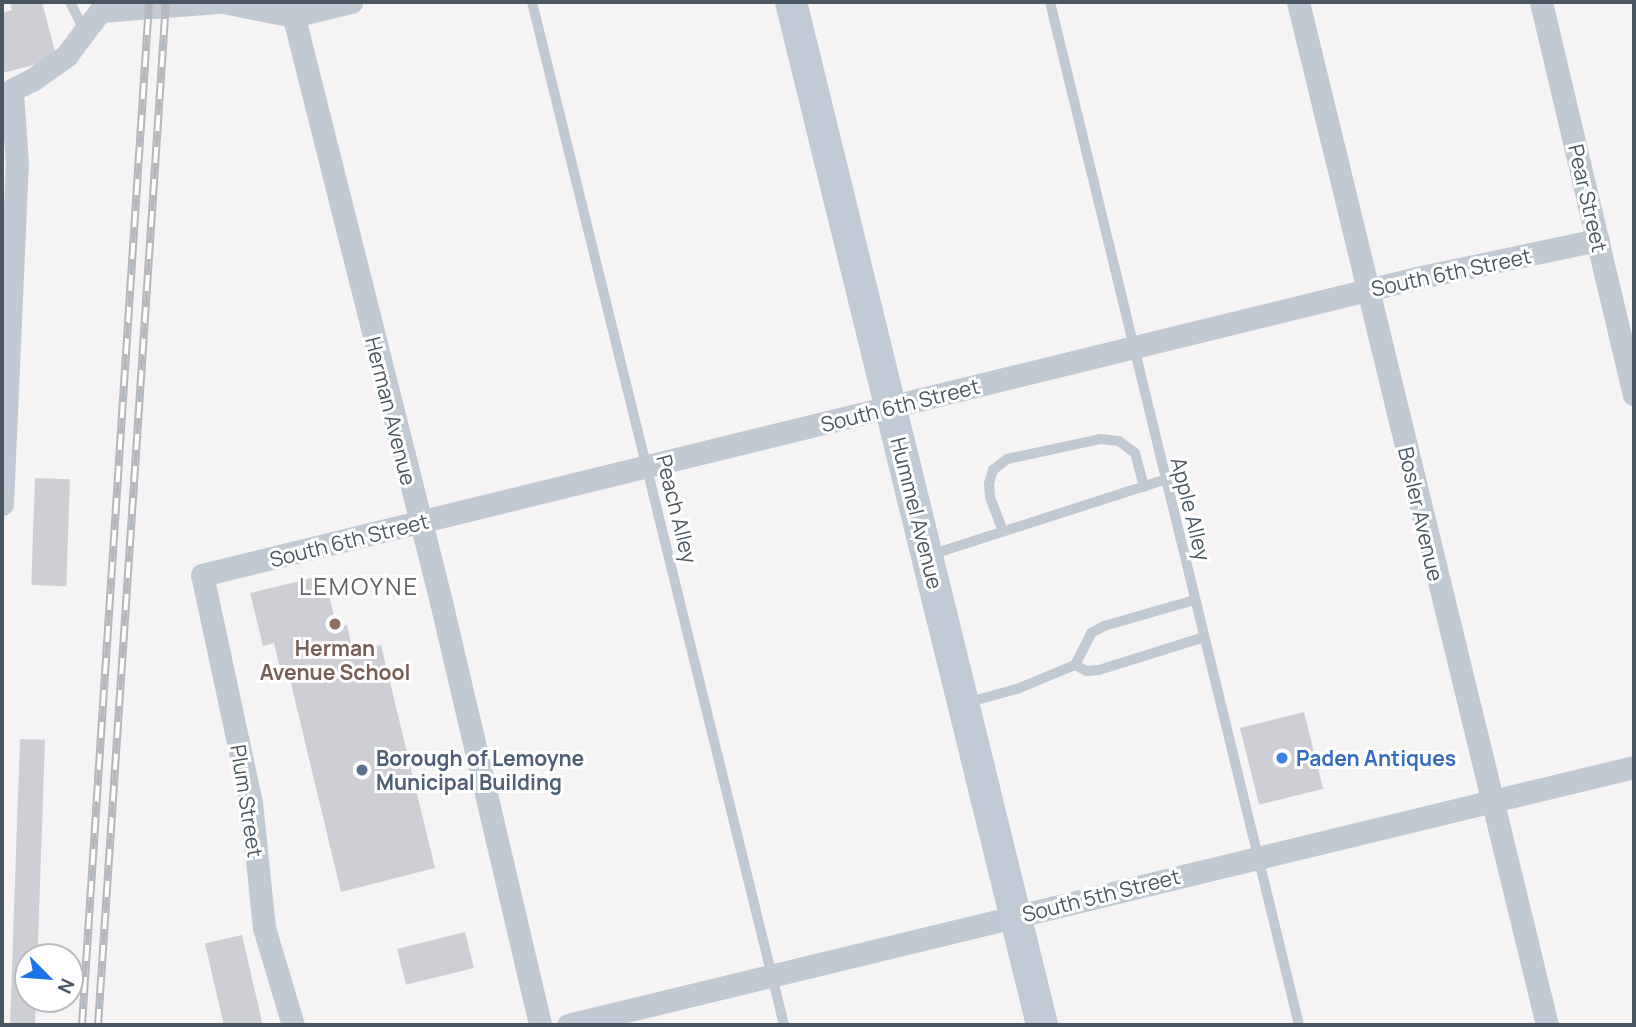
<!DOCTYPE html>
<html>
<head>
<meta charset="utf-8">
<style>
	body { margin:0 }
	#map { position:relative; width:1636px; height:1027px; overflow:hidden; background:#f5f3f3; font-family:Manrope,sans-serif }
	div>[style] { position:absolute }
	.building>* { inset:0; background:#cdcfd5; transform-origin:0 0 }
	.service>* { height:10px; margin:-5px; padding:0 5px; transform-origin:5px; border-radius:5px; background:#c1cad2 }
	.minor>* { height:23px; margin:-11.5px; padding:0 11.5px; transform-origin:11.5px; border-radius:11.5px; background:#c1cad2 }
	.secondary>* { height:32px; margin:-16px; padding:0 16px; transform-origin:16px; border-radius:16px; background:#c1cbd6 }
	.rail>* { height:8px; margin-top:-4px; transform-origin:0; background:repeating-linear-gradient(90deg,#fff 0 16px,#b5b8bd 0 32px); box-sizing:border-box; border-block:2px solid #b5b8bd }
	.dots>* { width:19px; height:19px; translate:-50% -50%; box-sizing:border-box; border:4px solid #fff; border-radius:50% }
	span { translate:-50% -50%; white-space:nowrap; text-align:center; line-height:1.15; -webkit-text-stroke:6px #fff; paint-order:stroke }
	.street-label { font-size:21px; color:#4a5661 }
	.education-label { font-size:21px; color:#785e54; font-weight:700 }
	.service-label { font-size:21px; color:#4e5e75; font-weight:700 }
	.left { translate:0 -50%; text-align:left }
	.shop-label { font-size:21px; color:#366cbe; font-weight:700 }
	.quarter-label { font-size:24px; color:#5f6368; letter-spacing:2px }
	.frame { position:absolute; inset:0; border:4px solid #4a5661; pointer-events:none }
	.north { position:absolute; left:14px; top:943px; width:70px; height:70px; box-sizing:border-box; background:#fff; border:2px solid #b7bbc0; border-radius:50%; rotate:115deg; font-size:19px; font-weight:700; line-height:28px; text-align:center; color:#4a5661 }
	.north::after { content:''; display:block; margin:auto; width:24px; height:32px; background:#1a73e8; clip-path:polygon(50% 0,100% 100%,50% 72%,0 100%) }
</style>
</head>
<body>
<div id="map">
	<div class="building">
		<div style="clip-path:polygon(10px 2px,42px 2px,57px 59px,2px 73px,2px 13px,12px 10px)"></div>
		<div style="left:2px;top:161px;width:2px;height:54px"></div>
		<div style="left:35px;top:478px;width:35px;height:107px;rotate:2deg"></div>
		<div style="clip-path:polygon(324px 575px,337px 627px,347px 625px,353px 652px,381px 645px,435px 868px,341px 892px,288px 671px,281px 672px,274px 643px,263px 646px,250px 593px)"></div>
		<div style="left:1304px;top:712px;width:79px;height:66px;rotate:76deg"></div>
		<div style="left:20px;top:739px;width:25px;height:287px;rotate:2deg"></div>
		<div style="left:465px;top:932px;width:37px;height:70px;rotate:76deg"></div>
		<div style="left:242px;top:935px;width:92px;height:38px;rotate:77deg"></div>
	</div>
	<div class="service">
		<div style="left:70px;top:2px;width:33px;rotate:63deg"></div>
		<div style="left:532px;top:2px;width:1054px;rotate:76.16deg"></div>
		<div style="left:1050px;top:2px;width:1053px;rotate:76.32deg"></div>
		<div style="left:1003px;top:531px;width:36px;rotate:-111deg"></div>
		<div style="left:990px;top:497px;width:14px;rotate:-94deg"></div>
		<div style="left:989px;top:483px;width:14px;rotate:-73deg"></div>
		<div style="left:993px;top:470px;width:18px;rotate:-38deg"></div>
		<div style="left:1007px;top:459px;width:95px;rotate:-12.1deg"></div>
		<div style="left:1100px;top:439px;width:19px;rotate:6deg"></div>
		<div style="left:1119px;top:441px;width:20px;rotate:37deg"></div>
		<div style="left:1135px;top:453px;width:35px;rotate:75deg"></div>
		<div style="left:930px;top:555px;width:246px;rotate:-17.8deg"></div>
		<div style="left:1075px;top:665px;width:13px;rotate:27deg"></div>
		<div style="left:1087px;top:671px;width:12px;rotate:-5deg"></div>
		<div style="left:1099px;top:670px;width:110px;rotate:-17.4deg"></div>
		<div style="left:966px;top:703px;width:53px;rotate:-15.4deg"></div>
		<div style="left:1017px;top:689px;width:63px;rotate:-22.5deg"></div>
		<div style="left:1075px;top:665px;width:36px;rotate:-63deg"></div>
		<div style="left:1091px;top:633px;width:15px;rotate:-28deg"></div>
		<div style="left:1104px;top:626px;width:94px;rotate:-16.1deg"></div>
	</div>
	<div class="minor">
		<div style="left:224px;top:2px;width:70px;rotate:11.5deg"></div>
		<div style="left:293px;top:16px;width:60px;rotate:-13.6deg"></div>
		<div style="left:290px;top:2px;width:619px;rotate:75.87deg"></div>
		<div style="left:441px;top:602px;width:434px;rotate:76.8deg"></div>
		<div style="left:1298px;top:2px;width:1053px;rotate:76.32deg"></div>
		<div style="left:1541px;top:2px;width:403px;rotate:76.7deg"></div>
		<div style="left:2px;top:95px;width:34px;rotate:-27deg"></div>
		<div style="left:32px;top:80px;width:42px;rotate:-35.2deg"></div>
		<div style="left:66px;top:56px;width:56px;rotate:-52.9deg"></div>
		<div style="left:100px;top:11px;width:119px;rotate:-4.3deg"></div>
		<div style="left:2px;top:504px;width:339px;rotate:-87.5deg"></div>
		<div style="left:17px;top:165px;width:73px;rotate:-93.9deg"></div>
		<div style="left:293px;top:1025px;width:101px;rotate:-106.6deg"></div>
		<div style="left:264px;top:928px;width:126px;rotate:-95.9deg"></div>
		<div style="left:251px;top:803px;width:233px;rotate:-102.1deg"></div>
		<div style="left:202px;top:575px;width:1251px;rotate:-13.74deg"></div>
		<div style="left:1417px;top:278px;width:185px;rotate:-11.9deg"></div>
		<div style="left:568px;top:1025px;width:1097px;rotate:-13.61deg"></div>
	</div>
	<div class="secondary">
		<div style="left:791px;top:2px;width:1053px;rotate:76.21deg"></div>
	</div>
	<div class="rail">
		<div style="left:82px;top:1025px;width:1025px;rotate:-86.25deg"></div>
		<div style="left:98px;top:1025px;width:1025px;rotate:-86.2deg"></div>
	</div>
	<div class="dots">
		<div style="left:335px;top:624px;background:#8d6e63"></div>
		<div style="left:1282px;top:758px;background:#3f7fe0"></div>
		<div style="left:362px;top:770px;background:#5c6f8a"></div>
	</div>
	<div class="street-label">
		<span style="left:1588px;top:198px;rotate:77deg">Pear Street</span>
		<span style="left:1451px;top:272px;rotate:-12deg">South 6th Street</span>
		<span style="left:900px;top:405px;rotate:-14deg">South 6th Street</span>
		<span style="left:391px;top:411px;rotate:76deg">Herman Avenue</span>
		<span style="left:677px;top:509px;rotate:76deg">Peach Alley</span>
		<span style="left:1191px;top:509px;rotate:76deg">Apple Alley</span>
		<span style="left:917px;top:513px;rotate:76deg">Hummel Avenue</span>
		<span style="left:1421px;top:514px;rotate:77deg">Bosler Avenue</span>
		<span style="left:349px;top:540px;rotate:-14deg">South 6th Street</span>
		<span style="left:247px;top:801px;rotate:81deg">Plum Street</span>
		<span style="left:1101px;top:895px;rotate:-14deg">South 5th Street</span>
	</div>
	<div class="education-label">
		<span style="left:335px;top:660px">Herman<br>Avenue School</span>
	</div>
	<div class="service-label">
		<span class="left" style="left:376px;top:770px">Borough of Lemoyne<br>Municipal Building</span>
	</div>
	<div class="shop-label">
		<span class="left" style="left:1296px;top:758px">Paden Antiques</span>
	</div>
	<div class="quarter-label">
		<span style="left:359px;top:586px">LEMOYNE</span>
	</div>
	<div class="frame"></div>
	<div class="north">N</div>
</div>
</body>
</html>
